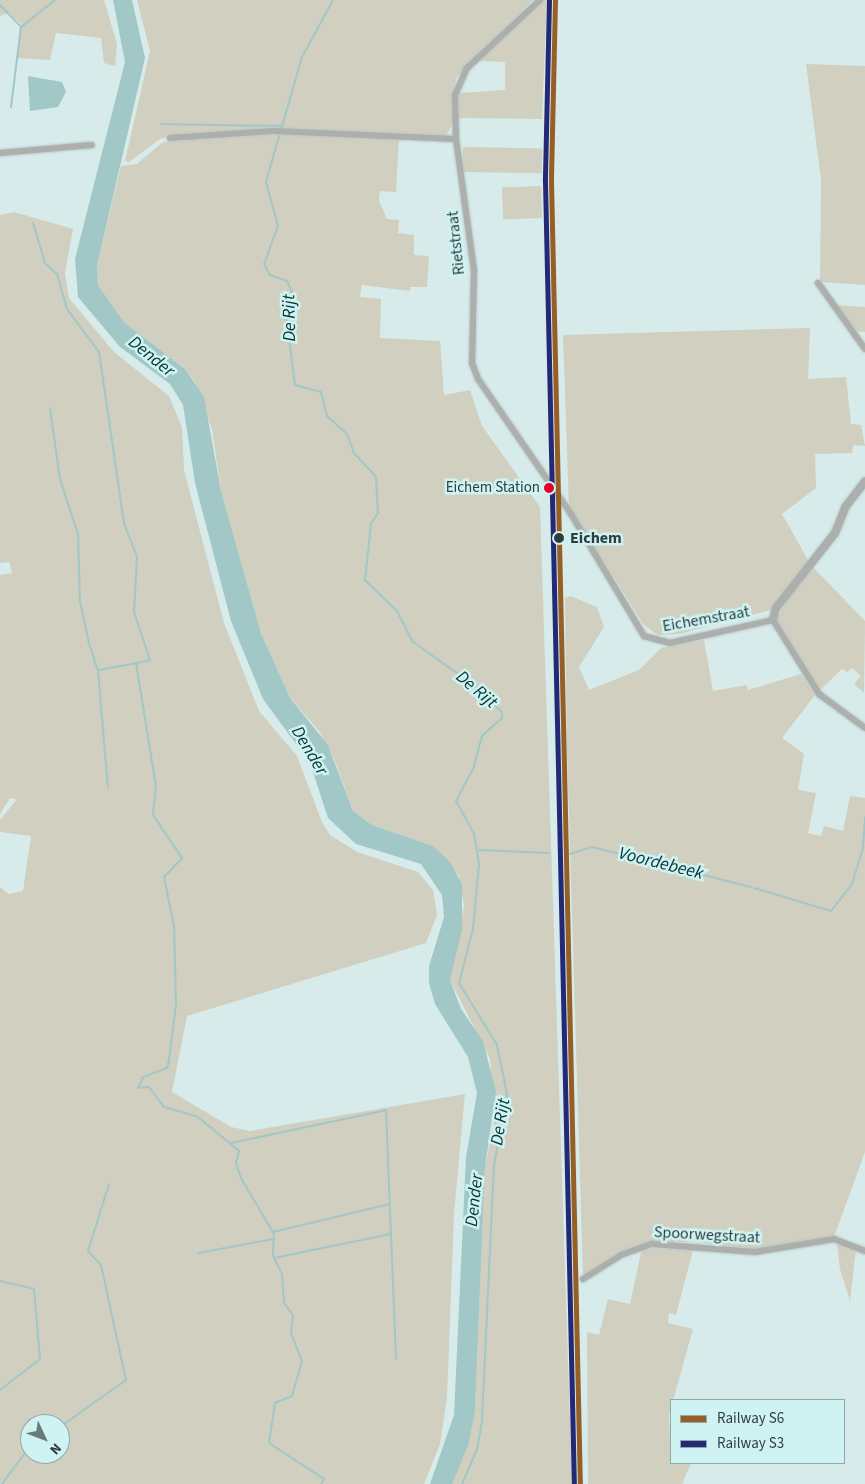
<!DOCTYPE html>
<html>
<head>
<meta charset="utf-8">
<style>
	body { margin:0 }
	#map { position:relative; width:865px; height:1484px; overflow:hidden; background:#d7ebeb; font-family:"Source Sans 3",sans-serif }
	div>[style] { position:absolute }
	.green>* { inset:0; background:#d1cfc0; transform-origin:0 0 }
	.water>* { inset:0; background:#a2c7c7 }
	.stream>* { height:2px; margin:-1px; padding:0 1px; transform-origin:1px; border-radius:1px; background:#a2c7c7 }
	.roads { filter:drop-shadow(0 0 1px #b7c7c7) drop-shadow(0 0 1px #b7c7c7) }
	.minor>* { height:6px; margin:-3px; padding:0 3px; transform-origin:3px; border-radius:3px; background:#adafac }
	.tertiary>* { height:8px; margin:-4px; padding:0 4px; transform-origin:4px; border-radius:4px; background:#adafac }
	.rail-1>* { height:5px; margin:-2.5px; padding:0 2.5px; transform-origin:2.5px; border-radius:2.5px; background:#965f26 }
	.rail-2>* { height:5px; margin:-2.5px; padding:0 2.5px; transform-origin:2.5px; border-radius:2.5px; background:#222975 }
	.dots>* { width:14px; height:14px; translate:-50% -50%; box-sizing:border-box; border:2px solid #cff3f3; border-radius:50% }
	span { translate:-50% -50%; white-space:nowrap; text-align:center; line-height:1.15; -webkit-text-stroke:5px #cff3f3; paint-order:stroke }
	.bus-label { font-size:15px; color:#2f3d3d }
	.right { translate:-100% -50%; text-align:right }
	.street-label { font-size:16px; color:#2f3d3d }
	.stop-label { font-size:16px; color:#2f3d3d; font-weight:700 }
	.left { translate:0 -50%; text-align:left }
	.water-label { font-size:18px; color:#083434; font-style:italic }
	.legend { position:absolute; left:670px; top:1399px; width:175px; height:65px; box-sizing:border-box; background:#cff3f3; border:1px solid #8faaaa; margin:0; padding:6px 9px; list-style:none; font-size:15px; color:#2f3d3d }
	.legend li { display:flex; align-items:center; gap:10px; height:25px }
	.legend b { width:25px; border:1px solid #8faaaa }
	.north { position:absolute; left:20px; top:1414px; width:50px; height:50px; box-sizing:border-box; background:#cff3f3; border:1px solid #8faaaa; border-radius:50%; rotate:133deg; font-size:14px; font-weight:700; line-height:20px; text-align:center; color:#2f3d3d }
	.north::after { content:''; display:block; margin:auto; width:18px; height:22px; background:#6a7a7a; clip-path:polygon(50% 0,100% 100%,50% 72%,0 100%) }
</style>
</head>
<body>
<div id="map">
	<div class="green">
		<div style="clip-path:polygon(0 0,104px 0,117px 44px,115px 66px,104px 63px,101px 38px,56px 33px,50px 60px,17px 58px,21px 24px,9px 13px,0 16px)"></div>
		<div style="clip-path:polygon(137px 0,533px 0,456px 78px,453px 123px,446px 135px,280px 129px,174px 135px,160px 139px,129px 162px,125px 161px,150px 51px)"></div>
		<div style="clip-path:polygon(542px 0,547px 0,542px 119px,458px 118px,459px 93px,505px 90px,505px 62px,478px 61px)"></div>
		<div style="clip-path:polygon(806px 64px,865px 66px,865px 285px,820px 282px,821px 180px)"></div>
		<div style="clip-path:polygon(280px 134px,399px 138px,396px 192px,380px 191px,379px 201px,387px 219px,399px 220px,398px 233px,414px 235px,414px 255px,429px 256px,427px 287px,410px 287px,410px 291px,362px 285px,360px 297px,381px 299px,380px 338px,440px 341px,444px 395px,470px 390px,482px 426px,540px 507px,572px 1484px,452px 1484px,475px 1411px,485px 1167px,495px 1117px,490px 1059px,450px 980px,464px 906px,459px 876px,433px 846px,372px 825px,353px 811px,334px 758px,319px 731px,290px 698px,261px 633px,221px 491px,212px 429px,195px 382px,186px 370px,124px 322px,98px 285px,97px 266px,121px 166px,137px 164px,163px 142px)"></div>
		<div style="left:463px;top:147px;width:79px;height:25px;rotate:1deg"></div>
		<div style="left:541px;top:186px;width:32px;height:39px;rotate:88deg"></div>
		<div style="clip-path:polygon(evenodd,14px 212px,73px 229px,65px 273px,69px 298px,114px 352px,169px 396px,182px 427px,184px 470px,224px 623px,259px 711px,297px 756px,322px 822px,330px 835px,357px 852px,418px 872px,433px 890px,437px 915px,426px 943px,187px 1016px,172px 1092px,231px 1127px,250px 1131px,465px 1094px,454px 1214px,447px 1398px,440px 1444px,424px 1484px,0 1484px,0 887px,9px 894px,23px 891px,31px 836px,0 832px,0 820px,17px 799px,10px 798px,0 814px,0 575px,12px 573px,9px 562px,0 563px,0 215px,14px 212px,30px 1424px,60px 1424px,60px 1454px,30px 1454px,30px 1424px)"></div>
		<div style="clip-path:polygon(834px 305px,865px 307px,865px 332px,853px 331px)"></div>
		<div style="clip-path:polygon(810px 328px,808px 379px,846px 377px,851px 424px,861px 425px,865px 446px,853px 445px,852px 453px,815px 454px,816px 488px,782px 514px,808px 560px,771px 610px,679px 634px,658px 635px,644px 625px,569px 507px,563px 335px)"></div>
		<div style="clip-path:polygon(811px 565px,865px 621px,864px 693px,854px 684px,861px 676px,852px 668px,847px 672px,842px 669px,820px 690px,777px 620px,786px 600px)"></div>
		<div style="clip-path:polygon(570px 596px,597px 607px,604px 627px,579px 667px,589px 690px,639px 670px,661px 648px,704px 640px,713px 691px,747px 685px,748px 690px,801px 674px,815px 695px,782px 738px,804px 754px,798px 790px,816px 793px,808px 833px,821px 836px,824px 826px,843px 831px,850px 796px,865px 798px,865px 1152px,834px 1237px,755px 1250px,696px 1242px,646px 1242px,583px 1277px,567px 749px,565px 598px)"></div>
		<div style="clip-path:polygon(837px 1243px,856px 1249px,850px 1301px,840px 1269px)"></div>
		<div style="clip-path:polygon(642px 1248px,693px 1250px,676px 1315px,669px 1313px,668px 1323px,693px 1329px,669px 1415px,671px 1463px,691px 1463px,682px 1484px,588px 1484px,587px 1332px,599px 1335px,608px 1299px,630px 1304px)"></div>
	</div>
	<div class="water">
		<div style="clip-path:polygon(113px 0,132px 0,145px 58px,97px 266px,98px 285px,124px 322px,186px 370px,204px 397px,221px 491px,261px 633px,290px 698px,328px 745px,353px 811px,372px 825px,433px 846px,450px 862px,462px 884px,462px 930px,450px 980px,461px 1009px,483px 1041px,496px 1092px,485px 1167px,475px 1411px,468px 1446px,452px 1484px,430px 1484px,454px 1415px,466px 1157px,477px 1093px,468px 1057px,435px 1004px,429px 983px,429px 966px,444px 917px,442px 895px,421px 864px,356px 844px,328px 818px,310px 763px,263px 699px,231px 621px,195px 483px,183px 405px,170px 384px,120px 347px,78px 297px,75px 259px,125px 62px)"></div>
		<div style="clip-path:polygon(28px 76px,62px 82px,66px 92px,58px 107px,30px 111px)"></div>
	</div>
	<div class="stream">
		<div style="left:333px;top:0;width:65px;rotate:118.5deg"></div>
		<div style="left:302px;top:57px;width:130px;rotate:106.1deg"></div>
		<div style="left:266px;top:182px;width:46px;rotate:74.7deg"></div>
		<div style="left:278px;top:226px;width:40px;rotate:110.2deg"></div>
		<div style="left:264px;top:264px;width:13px;rotate:61deg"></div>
		<div style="left:270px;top:275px;width:18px;rotate:19deg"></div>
		<div style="left:287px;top:281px;width:12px;rotate:66deg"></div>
		<div style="left:292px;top:292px;width:24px;rotate:105deg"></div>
		<div style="left:286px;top:315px;width:71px;rotate:82.7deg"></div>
		<div style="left:295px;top:385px;width:27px;rotate:15deg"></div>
		<div style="left:321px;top:392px;width:25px;rotate:76deg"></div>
		<div style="left:327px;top:416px;width:27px;rotate:42deg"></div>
		<div style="left:347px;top:434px;width:20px;rotate:70deg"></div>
		<div style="left:354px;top:453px;width:33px;rotate:47deg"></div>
		<div style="left:376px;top:477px;width:36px;rotate:87deg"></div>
		<div style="left:378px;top:513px;width:13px;rotate:122deg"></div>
		<div style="left:371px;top:524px;width:56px;rotate:96.1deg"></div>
		<div style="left:365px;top:580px;width:45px;rotate:44.1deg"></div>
		<div style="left:397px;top:611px;width:35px;rotate:63deg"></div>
		<div style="left:413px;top:642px;width:71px;rotate:35.3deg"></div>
		<div style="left:471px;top:683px;width:42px;rotate:43.1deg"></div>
		<div style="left:502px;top:712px;width:6px;rotate:90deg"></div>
		<div style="left:502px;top:718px;width:27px;rotate:138deg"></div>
		<div style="left:482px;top:736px;width:34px;rotate:105deg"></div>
		<div style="left:473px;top:769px;width:36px;rotate:118deg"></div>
		<div style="left:456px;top:801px;width:37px;rotate:61deg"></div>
		<div style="left:474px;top:833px;width:32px;rotate:81deg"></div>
		<div style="left:479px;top:865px;width:64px;rotate:95.4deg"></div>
		<div style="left:473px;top:929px;width:56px;rotate:104.5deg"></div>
		<div style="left:459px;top:983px;width:73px;rotate:58.5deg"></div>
		<div style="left:497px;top:1045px;width:50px;rotate:78.5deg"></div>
		<div style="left:507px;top:1094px;width:72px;rotate:100.4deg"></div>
		<div style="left:494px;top:1165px;width:256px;rotate:92.7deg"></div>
		<div style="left:482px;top:1421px;width:28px;rotate:100deg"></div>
		<div style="left:477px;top:1449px;width:38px;rotate:113deg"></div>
		<div style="left:0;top:5px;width:30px;rotate:46deg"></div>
		<div style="left:11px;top:107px;width:81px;rotate:-82.9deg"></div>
		<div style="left:21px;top:27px;width:43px;rotate:-38.5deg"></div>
		<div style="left:161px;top:124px;width:120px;rotate:1deg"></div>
		<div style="left:33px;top:223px;width:42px;rotate:73.3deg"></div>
		<div style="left:45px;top:263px;width:16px;rotate:43deg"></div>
		<div style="left:57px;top:274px;width:36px;rotate:74deg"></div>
		<div style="left:67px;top:309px;width:54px;rotate:53.3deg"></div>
		<div style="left:99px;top:352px;width:173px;rotate:81.7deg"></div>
		<div style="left:124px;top:523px;width:36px;rotate:69deg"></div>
		<div style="left:137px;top:557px;width:55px;rotate:93.1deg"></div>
		<div style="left:134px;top:612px;width:51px;rotate:71.6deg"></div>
		<div style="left:150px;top:660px;width:14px;rotate:168deg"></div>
		<div style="left:136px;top:663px;width:125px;rotate:80.8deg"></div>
		<div style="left:156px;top:786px;width:29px;rotate:96deg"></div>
		<div style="left:153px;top:815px;width:52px;rotate:56deg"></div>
		<div style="left:182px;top:858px;width:26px;rotate:133deg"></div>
		<div style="left:164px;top:877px;width:50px;rotate:78.5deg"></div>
		<div style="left:174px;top:926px;width:79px;rotate:88.5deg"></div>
		<div style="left:176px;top:1005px;width:55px;rotate:97.3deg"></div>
		<div style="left:169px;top:1060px;width:8px;rotate:104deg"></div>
		<div style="left:167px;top:1068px;width:26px;rotate:159deg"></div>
		<div style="left:143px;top:1077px;width:12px;rotate:114deg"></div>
		<div style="left:138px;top:1088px;width:11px;rotate:-5deg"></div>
		<div style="left:149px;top:1087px;width:25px;rotate:53deg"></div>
		<div style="left:164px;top:1107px;width:35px;rotate:16deg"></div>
		<div style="left:198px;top:1117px;width:53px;rotate:39.7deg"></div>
		<div style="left:239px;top:1151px;width:12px;rotate:104deg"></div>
		<div style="left:236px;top:1163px;width:16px;rotate:72deg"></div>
		<div style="left:241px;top:1178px;width:65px;rotate:59.5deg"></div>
		<div style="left:274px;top:1234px;width:22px;rotate:93deg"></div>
		<div style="left:273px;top:1256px;width:20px;rotate:63deg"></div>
		<div style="left:282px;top:1274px;width:29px;rotate:86deg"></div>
		<div style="left:284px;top:1303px;width:15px;rotate:53deg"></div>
		<div style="left:293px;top:1315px;width:18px;rotate:96deg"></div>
		<div style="left:291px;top:1333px;width:30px;rotate:69deg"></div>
		<div style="left:302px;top:1361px;width:36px;rotate:106deg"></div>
		<div style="left:292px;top:1396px;width:18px;rotate:158deg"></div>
		<div style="left:275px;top:1403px;width:40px;rotate:98.5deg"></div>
		<div style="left:269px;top:1443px;width:66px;rotate:33.2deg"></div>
		<div style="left:324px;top:1479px;width:6px;rotate:121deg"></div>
		<div style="left:50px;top:408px;width:72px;rotate:82deg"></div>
		<div style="left:60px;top:479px;width:58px;rotate:71.9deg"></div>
		<div style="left:78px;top:534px;width:67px;rotate:88.3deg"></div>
		<div style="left:80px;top:601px;width:40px;rotate:78deg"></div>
		<div style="left:88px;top:640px;width:32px;rotate:72deg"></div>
		<div style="left:98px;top:670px;width:39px;rotate:-10deg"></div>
		<div style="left:98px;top:670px;width:118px;rotate:85.2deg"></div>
		<div style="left:479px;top:850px;width:70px;rotate:2.5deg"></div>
		<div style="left:570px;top:854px;width:23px;rotate:-18deg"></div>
		<div style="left:592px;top:847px;width:164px;rotate:14.1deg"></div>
		<div style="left:754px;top:888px;width:80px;rotate:16.6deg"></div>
		<div style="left:831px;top:911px;width:34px;rotate:-52deg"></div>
		<div style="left:852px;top:884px;width:39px;rotate:-73deg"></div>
		<div style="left:863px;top:847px;width:30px;rotate:-86deg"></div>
		<div style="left:231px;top:1143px;width:158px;rotate:-12deg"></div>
		<div style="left:386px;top:1110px;width:249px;rotate:87.7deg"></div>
		<div style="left:273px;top:1232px;width:120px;rotate:-13.5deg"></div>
		<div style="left:198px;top:1253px;width:76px;rotate:-10.6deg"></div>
		<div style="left:274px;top:1258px;width:119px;rotate:-11.6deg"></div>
		<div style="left:0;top:1281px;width:35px;rotate:13deg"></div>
		<div style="left:34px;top:1289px;width:70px;rotate:85.1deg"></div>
		<div style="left:40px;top:1359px;width:51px;rotate:142.2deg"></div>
		<div style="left:60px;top:1427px;width:81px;rotate:-35.5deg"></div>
		<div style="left:126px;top:1380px;width:118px;rotate:-102.3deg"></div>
		<div style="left:101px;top:1265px;width:19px;rotate:-133deg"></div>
		<div style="left:88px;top:1251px;width:70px;rotate:-72.6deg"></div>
		<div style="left:2px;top:1484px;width:47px;rotate:-53.6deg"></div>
	</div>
	<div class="roads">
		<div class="minor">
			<div style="left:540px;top:0;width:100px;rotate:137deg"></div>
			<div style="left:467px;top:68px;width:30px;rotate:114deg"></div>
			<div style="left:455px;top:95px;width:44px;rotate:88.7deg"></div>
			<div style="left:456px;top:139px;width:132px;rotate:82.2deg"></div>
			<div style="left:474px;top:270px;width:93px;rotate:91.2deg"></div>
			<div style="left:472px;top:363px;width:17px;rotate:69deg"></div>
			<div style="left:478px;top:379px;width:164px;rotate:55.4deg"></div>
			<div style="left:571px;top:514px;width:142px;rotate:59.1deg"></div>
			<div style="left:644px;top:636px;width:27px;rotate:15deg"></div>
			<div style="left:670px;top:643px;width:106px;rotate:-12.6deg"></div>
			<div style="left:773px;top:620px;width:87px;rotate:58.1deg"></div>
			<div style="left:819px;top:694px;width:57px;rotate:36.5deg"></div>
			<div style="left:170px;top:138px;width:104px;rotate:-3.9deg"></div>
			<div style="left:274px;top:131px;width:182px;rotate:2.5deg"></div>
			<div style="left:0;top:153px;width:92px;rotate:-5deg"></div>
			<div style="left:818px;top:283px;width:81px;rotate:54.5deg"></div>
			<div style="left:583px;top:1279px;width:45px;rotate:-32.3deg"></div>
			<div style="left:621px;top:1255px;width:33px;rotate:-20deg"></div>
			<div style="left:652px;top:1244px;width:103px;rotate:4.4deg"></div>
			<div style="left:755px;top:1252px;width:80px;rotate:-9.3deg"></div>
			<div style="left:834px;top:1239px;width:33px;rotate:21deg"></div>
		</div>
		<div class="tertiary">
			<div style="left:773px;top:620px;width:12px;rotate:-76deg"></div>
			<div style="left:776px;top:608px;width:95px;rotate:-51.8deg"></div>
			<div style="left:835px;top:533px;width:29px;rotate:-68deg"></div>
			<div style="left:846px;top:506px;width:31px;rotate:-52deg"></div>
		</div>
	</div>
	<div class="rail-1">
		<div style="left:555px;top:0;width:181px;rotate:91.3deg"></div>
		<div style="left:551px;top:181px;width:1303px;rotate:88.73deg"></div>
	</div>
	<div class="rail-2">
		<div style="left:549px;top:0;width:181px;rotate:91.3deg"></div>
		<div style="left:545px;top:181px;width:1303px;rotate:88.73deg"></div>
	</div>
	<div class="dots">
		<div style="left:549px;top:488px;background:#e4002b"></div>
		<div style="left:559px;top:538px;background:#2f3d3d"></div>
	</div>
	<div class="bus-label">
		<span class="right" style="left:540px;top:488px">Eichem Station</span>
	</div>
	<div class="street-label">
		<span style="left:456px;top:243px;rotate:-96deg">Rietstraat</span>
		<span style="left:706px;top:619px;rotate:-10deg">Eichemstraat</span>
		<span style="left:707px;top:1235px;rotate:3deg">Spoorwegstraat</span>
	</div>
	<div class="stop-label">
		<span class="left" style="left:570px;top:538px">Eichem</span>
	</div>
	<div class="water-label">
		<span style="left:290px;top:318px;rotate:-91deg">De Rijt</span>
		<span style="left:151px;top:357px;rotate:39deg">Dender</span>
		<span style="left:476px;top:690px;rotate:40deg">De Rijt</span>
		<span style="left:309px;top:751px;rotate:59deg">Dender</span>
		<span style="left:661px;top:864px;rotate:14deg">Voordebeek</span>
		<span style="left:501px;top:1122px;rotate:-81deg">De Rijt</span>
		<span style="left:475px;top:1200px;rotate:-84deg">Dender</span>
	</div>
	<ul class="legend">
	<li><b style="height:6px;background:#965f26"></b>Railway S6</li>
	<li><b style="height:6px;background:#222975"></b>Railway S3</li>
	</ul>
	<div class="north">N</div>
</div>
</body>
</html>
